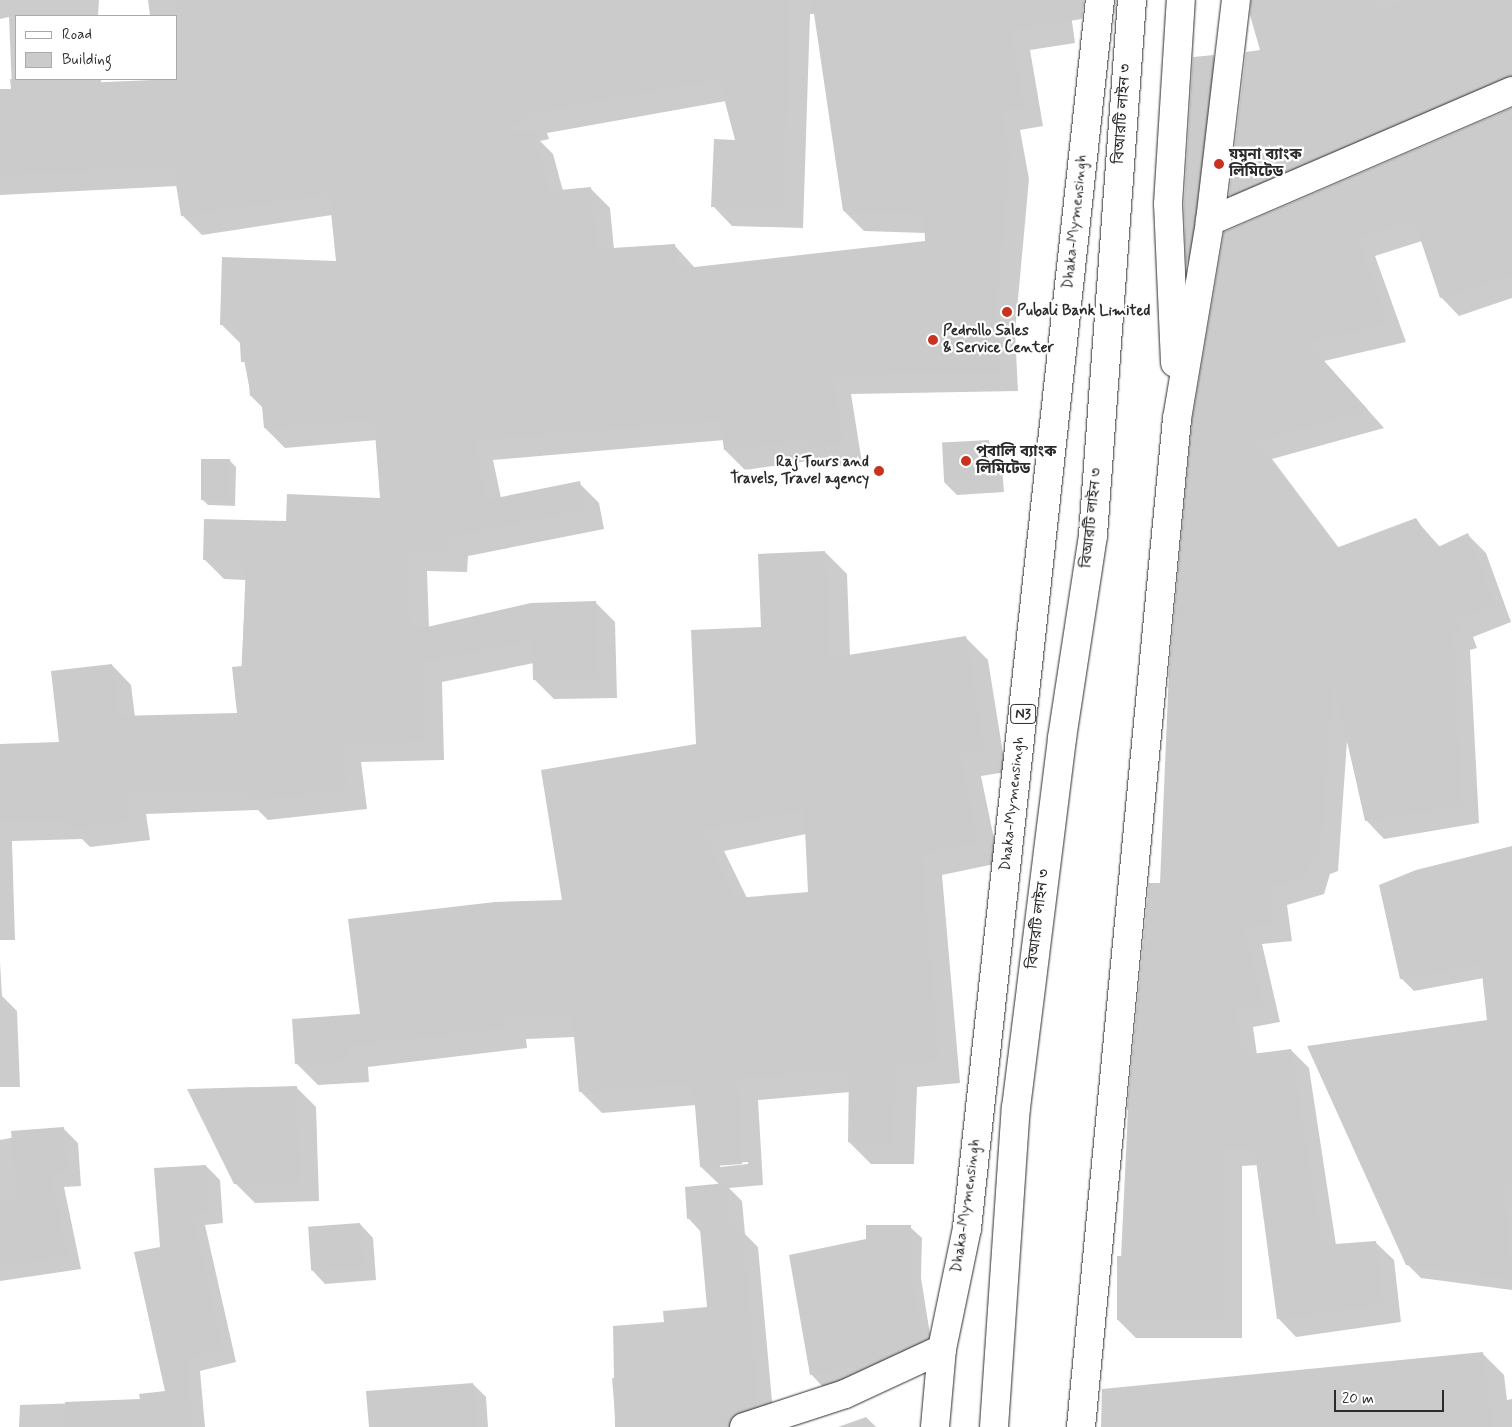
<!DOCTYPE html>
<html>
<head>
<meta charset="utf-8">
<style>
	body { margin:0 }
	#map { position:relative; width:1512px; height:1427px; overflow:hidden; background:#fff; font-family:Mynerve,"Noto Sans Bengali",sans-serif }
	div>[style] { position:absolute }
	.shadow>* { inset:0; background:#0003 }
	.building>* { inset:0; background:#cbcbcb; transform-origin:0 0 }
	.roads { filter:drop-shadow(0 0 1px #2b2b2b) drop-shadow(0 0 1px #2b2b2b) }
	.street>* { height:28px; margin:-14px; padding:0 14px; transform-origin:14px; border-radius:14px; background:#fff }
	.highway>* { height:28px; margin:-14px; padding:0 14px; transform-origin:14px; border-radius:14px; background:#fff }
	.dots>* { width:14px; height:14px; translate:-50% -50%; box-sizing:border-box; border:2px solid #fff; border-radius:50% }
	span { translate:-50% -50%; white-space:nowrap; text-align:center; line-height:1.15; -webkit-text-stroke:4.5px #fff; paint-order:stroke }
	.shield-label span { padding:1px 4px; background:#fff; border:1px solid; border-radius:4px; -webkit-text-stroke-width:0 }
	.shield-label { font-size:14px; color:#2b2b2b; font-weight:700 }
	.street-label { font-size:15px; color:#2b2b2b }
	.poi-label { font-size:15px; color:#2b2b2b; font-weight:700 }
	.left { translate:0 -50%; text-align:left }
	.right { translate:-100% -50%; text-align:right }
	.legend { position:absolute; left:15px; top:15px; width:162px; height:65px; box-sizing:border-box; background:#fff; border:1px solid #aaa; margin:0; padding:6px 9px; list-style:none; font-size:15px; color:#2b2b2b }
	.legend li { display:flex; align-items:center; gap:10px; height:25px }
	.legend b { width:25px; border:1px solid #aaa }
	.scale { position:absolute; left:1334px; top:1390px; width:110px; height:22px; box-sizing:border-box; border:2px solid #2b2b2b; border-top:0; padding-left:6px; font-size:15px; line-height:18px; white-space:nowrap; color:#2b2b2b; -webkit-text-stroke:4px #fff; paint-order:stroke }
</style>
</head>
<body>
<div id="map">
	<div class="shadow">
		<div style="clip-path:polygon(evenodd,0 0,99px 0,98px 16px,16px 16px,16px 79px,101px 79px,101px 84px,176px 79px,176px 16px,150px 16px,148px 0,1069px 0,1075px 43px,1030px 50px,1043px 126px,1020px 130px,1029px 179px,1015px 332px,1018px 391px,851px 394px,862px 463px,831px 467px,823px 459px,745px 470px,725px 450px,724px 440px,493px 460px,501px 498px,579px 483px,599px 503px,604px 529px,468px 556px,467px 572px,427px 571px,429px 628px,595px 602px,615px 622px,617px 698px,554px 699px,534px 679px,534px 663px,442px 682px,444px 760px,361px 762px,367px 809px,268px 820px,258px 810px,146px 814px,150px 840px,90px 847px,82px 839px,12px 841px,15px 940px,0 940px,0 745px,60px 743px,112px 665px,131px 685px,135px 717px,239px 714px,246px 580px,224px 579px,204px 559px,288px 522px,381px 499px,377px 440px,285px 448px,265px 428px,263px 408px,251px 396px,241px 344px,221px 324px,337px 263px,332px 215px,202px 235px,182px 215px,177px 186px,0 195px,0 91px,12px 90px,9px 17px,0 19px,0 0,810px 14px,815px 14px,844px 211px,864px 231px,926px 233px,927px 242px,695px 268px,675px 246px,614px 249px,610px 208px,590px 188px,563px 191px,553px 154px,540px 141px,549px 139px,547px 133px,726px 101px,736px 141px,713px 206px,732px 226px,803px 228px,810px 14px)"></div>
		<div style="clip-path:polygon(1252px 0,1512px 0,1512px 100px,1248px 214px,1230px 196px,1262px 51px)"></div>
		<div style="clip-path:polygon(1213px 56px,1226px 69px,1199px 279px,1188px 267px,1185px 204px)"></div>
		<div style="clip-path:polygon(1512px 109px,1512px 298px,1459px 316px,1441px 297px,1422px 241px,1375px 256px,1406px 342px,1324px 361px,1384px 428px,1272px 459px,1339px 548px,1416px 520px,1440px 547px,1467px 534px,1486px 553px,1511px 622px,1473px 637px,1477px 648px,1470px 650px,1479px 823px,1384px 839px,1366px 820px,1347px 741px,1338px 871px,1330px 874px,1324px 894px,1287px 905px,1292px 941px,1262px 944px,1280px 1022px,1253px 1027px,1257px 1055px,1291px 1050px,1309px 1068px,1336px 1245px,1375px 1242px,1394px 1260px,1401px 1322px,1296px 1337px,1278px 1318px,1258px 1165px,1242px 1166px,1242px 1338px,1136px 1338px,1118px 1320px,1128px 1110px,1161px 885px,1225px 233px)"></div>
		<div style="clip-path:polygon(988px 441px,1001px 455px,1004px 492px,957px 495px,944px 482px)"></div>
		<div style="clip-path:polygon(230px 461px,236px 467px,235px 506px,208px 505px,202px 499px)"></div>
		<div style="clip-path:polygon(evenodd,825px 552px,847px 574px,850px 656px,966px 638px,988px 660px,1006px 772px,981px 776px,999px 863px,942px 875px,960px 1083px,917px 1087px,914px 1164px,871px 1164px,849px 1142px,850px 1092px,758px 1100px,763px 1185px,729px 1188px,742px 1201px,745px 1234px,758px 1247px,774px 1423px,764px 1427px,616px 1427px,612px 1378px,618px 1378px,665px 1323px,708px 1308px,701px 1232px,689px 1219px,720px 1185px,701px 1167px,696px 1105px,602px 1113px,580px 1091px,575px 1037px,526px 1039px,527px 1048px,368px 1067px,369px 1082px,318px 1085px,296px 1063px,361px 1015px,564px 901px,697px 746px,762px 628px,825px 552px,806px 834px,809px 893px,747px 898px,724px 851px,806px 834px,825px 552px,748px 1162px,748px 1164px,720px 1167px,720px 1164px,748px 1162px)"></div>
		<div style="clip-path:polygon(1512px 847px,1512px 1290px,1421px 1278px,1407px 1264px,1489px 1021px,1484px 978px,1414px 991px,1401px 978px)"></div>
		<div style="clip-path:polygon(0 962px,2px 996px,17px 1011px,20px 1087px,0 1087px)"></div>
		<div style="clip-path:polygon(296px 1087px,316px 1107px,319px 1201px,255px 1203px,235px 1183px)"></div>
		<div style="clip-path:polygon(63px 1128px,78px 1143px,81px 1186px,64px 1187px,81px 1269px,0 1281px,0 1140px)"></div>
		<div style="clip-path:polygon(206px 1166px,220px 1180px,223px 1223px,205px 1225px,236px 1362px,200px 1371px,205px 1427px,19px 1427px,20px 1405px,141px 1401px,167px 1392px,161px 1248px)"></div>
		<div style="clip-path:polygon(360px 1224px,373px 1238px,376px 1280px,325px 1284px,312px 1270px)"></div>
		<div style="clip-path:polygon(910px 1227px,922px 1238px,921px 1278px,933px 1353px,886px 1374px,822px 1386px,811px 1374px,867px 1240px)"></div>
		<div style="clip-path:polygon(1483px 1354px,1504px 1375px,1507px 1400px,1512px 1399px,1512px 1427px,1100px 1427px)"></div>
		<div style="clip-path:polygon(473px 1384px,486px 1397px,488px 1427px,370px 1427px)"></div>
		<div style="clip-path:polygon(866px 1417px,876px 1427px,838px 1427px)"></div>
	</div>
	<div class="building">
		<div style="clip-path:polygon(176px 0,790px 0,783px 209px,711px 207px,714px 139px,735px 140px,719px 79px,528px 113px,530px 119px,507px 124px,508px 132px,534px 133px,549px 191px,591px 187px,597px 249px,675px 244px,677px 269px,925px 241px,924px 214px,843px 211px,812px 0,1084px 0,1082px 19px,1010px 30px,1024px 107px,1001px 110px,1010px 158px,996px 312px,999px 372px,832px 374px,843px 443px,810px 448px,809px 439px,724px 450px,720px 420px,474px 440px,486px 500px,580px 481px,585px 509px,449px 536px,448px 553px,408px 552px,410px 631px,531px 603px,596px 601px,598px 678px,533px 680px,532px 640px,422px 662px,424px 741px,342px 743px,347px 789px,247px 800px,246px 790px,127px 794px,130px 820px,69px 828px,68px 819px,0 821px,0 744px,59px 742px,51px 671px,112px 664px,118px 716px,237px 713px,232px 667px,242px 666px,246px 561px,203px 560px,204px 519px,286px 521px,287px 494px,380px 498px,374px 419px,264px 428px,261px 395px,250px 396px,247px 362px,241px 362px,239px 325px,220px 325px,222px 257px,336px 261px,329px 193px,181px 216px,173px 165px,0 175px,0 89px,11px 89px,10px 79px,82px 79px,83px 83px,176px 79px)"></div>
		<div style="clip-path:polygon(1251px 0,1374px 0,1376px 10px,1408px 0,1512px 0,1512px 76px,1229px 196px,1246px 52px,1260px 50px,1250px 15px)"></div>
		<div style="clip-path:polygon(1214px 55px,1195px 219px,1186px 267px,1184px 204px,1193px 57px)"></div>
		<div style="clip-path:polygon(1512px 108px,1512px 275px,1440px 298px,1414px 220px,1357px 237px,1388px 323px,1307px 342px,1368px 410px,1255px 441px,1336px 548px,1416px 518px,1436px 548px,1468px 533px,1494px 604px,1456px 618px,1460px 630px,1453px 632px,1461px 805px,1365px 821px,1333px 678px,1320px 852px,1312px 856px,1306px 876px,1270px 887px,1274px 923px,1244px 927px,1262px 1004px,1235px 1009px,1243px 1055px,1291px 1049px,1322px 1245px,1376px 1241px,1383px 1304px,1277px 1319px,1254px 1146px,1224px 1148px,1224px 1320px,1117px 1320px,1117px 1256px,1123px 1256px,1126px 1207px,1130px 1110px,1127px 1110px,1149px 883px,1160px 883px,1169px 670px,1192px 421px,1224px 232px)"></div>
		<div style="left:989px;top:440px;width:39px;height:47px;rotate:87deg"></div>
		<div style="left:201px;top:459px;width:29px;height:41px"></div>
		<div style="clip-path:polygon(evenodd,825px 551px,830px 658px,966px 636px,984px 750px,960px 754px,978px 842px,921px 853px,939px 1061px,895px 1065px,893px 1143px,848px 1142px,849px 1069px,737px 1078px,742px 1164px,700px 1167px,693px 1082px,579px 1092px,572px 1014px,504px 1018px,505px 1027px,347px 1046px,347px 1060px,295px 1064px,292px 1019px,360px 1014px,348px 919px,495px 902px,562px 900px,541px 770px,696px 744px,691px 630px,761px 627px,758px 554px,825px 551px,804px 809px,808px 892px,736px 898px,703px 830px,804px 809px)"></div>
		<div style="clip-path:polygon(1512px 846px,1512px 1183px,1503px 1180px,1512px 1279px,1406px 1265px,1307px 1046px,1487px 1020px,1481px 964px,1400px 979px,1379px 885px,1416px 870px)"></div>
		<div style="clip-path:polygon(297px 1086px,299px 1182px,234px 1184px,187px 1089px)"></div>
		<div style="clip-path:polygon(64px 1127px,67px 1172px,51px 1173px,67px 1256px,0 1265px,0 1201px,17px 1199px,11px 1131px)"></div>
		<div style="clip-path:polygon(206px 1165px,210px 1210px,192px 1211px,222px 1348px,186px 1357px,193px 1427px,66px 1427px,65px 1402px,140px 1399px,139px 1394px,165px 1391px,134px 1252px,160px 1247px,154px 1168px)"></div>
		<div style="clip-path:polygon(726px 1183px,730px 1230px,742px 1229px,758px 1406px,733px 1416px,729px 1427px,615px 1427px,613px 1326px,664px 1322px,663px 1311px,707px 1307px,699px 1218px,687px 1219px,685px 1187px)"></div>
		<div style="left:360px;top:1223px;width:44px;height:52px;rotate:86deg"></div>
		<div style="clip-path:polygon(866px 1225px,911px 1225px,910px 1266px,922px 1341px,874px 1363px,810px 1375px,789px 1255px,866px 1239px)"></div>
		<div style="clip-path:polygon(1483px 1352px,1492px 1427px,1101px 1427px,1102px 1389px)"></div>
		<div style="clip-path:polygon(473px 1383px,477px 1427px,369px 1427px,366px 1391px)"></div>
	</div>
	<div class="roads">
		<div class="street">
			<div style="left:1210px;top:221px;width:329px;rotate:-23.3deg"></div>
			<div style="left:744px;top:1427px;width:106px;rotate:-18.1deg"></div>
			<div style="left:845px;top:1394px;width:107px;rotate:-24.9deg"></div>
		</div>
		<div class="highway">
			<div style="left:1175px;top:363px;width:159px;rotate:-92.5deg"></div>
			<div style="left:1168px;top:204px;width:204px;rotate:-86.4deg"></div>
			<div style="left:935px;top:1427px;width:78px;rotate:-84.9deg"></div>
			<div style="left:942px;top:1349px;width:124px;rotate:-78.3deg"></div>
			<div style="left:967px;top:1228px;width:1235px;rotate:-83.82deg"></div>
			<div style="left:994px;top:1427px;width:320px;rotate:-86.1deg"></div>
			<div style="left:1016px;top:1108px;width:373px;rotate:-82.9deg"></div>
			<div style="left:1062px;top:738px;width:205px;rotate:-81.3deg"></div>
			<div style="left:1093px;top:535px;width:536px;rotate:-85.83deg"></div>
			<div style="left:1081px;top:1427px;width:1013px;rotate:-84.56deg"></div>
			<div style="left:1177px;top:419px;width:201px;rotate:-80.5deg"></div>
			<div style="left:1210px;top:221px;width:223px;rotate:-83.3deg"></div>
		</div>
	</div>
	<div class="dots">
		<div style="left:1219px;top:164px;background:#c8321e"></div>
		<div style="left:1007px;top:312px;background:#c8321e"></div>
		<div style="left:933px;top:340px;background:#c8321e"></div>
		<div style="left:966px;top:461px;background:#c8321e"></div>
		<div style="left:879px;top:471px;background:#c8321e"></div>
	</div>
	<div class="shield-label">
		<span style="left:1023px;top:714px">N3</span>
	</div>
	<div class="street-label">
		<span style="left:1123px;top:114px;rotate:-86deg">বিআরটি লাইন ৩</span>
		<span style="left:1076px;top:222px;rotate:-84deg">Dhaka-Mymensingh</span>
		<span style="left:1092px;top:518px;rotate:-84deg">বিআরটি লাইন ৩</span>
		<span style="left:1013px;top:804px;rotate:-84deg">Dhaka-Mymensingh</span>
		<span style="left:1039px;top:919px;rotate:-83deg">বিআরটি লাইন ৩</span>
		<span style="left:967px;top:1206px;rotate:-82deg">Dhaka-Mymensingh</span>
	</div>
	<div class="poi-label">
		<span class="left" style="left:1229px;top:164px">যমুনা ব্যাংক<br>লিমিটেড</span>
		<span class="left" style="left:1017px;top:312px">Pubali Bank Limited</span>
		<span class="left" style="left:943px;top:340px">Pedrollo Sales<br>&amp; Service Center</span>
		<span class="left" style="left:976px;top:461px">পুবালি ব্যাংক<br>লিমিটেড</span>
		<span class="right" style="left:869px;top:471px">Raj Tours and<br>Travels, Travel agency</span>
	</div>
	<ul class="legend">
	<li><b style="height:6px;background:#fff"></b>Road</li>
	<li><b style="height:14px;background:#cbcbcb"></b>Building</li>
	</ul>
	<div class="scale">20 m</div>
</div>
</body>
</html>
